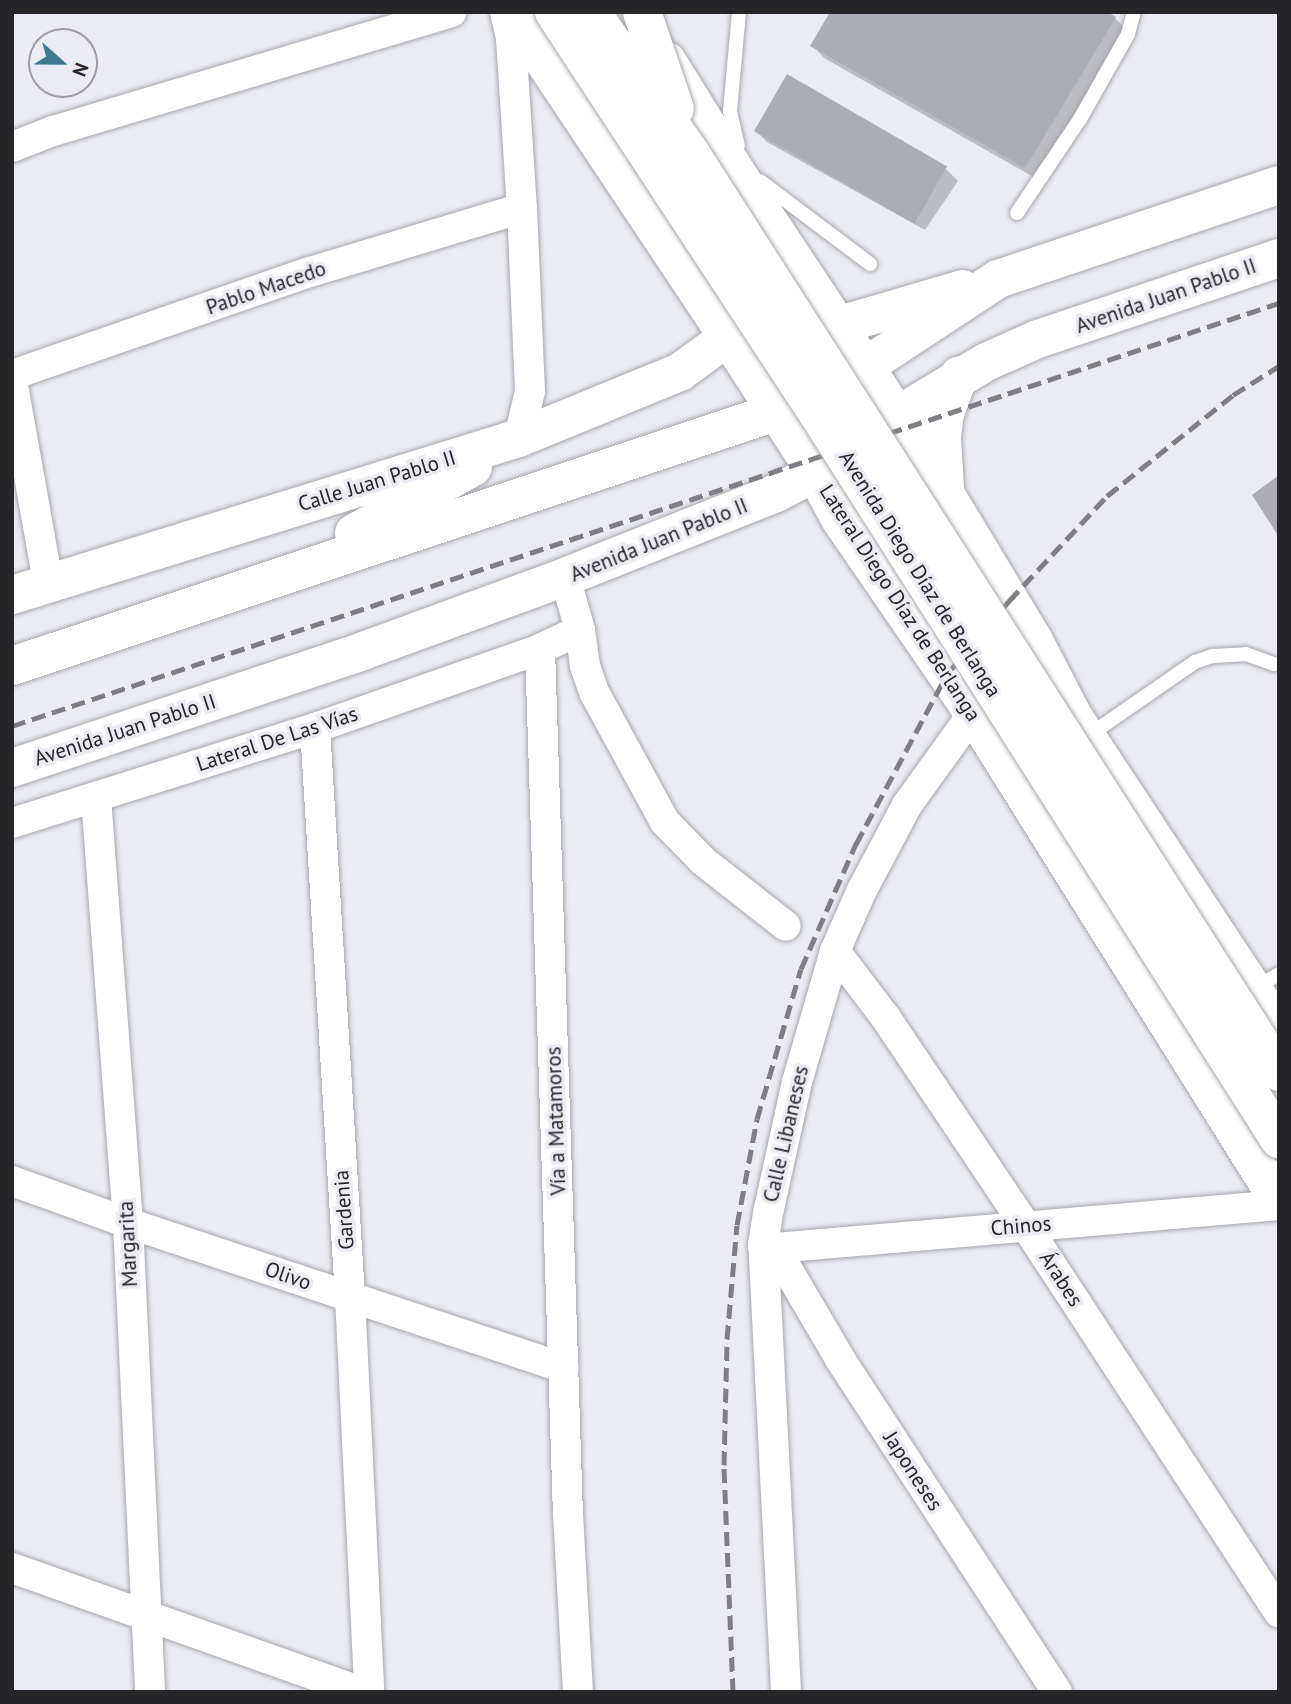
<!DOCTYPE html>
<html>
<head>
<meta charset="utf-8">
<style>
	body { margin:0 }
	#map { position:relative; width:1291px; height:1704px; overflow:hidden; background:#eaebf3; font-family:"PT Sans",sans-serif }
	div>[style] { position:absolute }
	.shadow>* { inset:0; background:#0003 }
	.building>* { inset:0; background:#abacb4; transform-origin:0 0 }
	.roads { filter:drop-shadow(0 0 2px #a5a6ad) drop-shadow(0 0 2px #a5a6ad) }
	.lane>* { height:14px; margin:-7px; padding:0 7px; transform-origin:7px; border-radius:7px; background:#fff }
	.street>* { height:30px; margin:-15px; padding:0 15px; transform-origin:15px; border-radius:15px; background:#fff }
	.secondary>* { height:38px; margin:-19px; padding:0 19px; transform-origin:19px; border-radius:19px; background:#fff }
	.rail>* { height:5px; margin-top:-2.5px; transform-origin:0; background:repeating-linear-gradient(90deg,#7e7e84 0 14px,transparent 0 21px) }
	.bridges { filter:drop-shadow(0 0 2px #a5a6ad) drop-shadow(0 0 2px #a5a6ad) }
	.secondary-bridge>* { height:38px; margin:-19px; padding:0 19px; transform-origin:19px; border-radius:19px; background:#fff }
	span { translate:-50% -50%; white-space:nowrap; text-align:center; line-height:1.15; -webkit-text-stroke:7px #eaebf3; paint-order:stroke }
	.street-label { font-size:21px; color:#262629 }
	.frame { position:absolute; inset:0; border:14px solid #262629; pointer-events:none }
	.north { position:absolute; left:28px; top:28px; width:70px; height:70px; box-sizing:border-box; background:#eaebf3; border:2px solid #9c9ca2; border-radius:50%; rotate:111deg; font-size:19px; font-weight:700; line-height:28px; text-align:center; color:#262629 }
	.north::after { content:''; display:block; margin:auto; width:24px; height:32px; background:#3e7a91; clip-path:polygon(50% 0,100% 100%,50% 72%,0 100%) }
</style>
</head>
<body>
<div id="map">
	<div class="shadow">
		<div style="clip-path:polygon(1115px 18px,1127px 30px,1037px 179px,824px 58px,813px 46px)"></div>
		<div style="clip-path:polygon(788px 76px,946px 169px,958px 181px,925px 230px,767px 142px,755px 130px)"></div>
	</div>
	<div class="building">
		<div style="clip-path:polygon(830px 12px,1107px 12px,1116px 17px,1025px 168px,810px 46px)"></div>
		<div style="left:787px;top:74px;width:185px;height:66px;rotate:30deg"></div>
		<div style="clip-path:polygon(1279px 475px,1279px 537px,1252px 495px)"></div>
	</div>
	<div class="roads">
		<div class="lane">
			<div style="left:738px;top:146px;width:36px;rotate:-103deg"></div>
			<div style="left:730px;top:111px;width:99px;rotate:-84.8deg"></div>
			<div style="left:760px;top:181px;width:138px;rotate:37deg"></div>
			<div style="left:1017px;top:213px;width:113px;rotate:-56.2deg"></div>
			<div style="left:1080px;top:119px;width:98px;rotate:-60.5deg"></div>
			<div style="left:1128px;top:34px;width:23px;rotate:-75deg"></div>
			<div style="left:1088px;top:736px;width:130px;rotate:-34.7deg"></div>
			<div style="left:1195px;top:662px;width:18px;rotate:-19deg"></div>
			<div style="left:1212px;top:656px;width:34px;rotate:-3deg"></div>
			<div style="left:1246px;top:654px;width:30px;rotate:20deg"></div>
			<div style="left:1253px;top:989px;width:30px;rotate:-30deg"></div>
		</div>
		<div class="street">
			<div style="left:505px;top:12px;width:28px;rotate:77deg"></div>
			<div style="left:511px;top:39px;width:169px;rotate:86.3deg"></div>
			<div style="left:522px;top:208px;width:183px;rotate:87.5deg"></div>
			<div style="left:530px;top:391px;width:48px;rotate:103.2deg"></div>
			<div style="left:12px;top:147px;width:44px;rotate:-21.3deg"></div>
			<div style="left:53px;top:131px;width:416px;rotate:-16.6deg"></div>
			<div style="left:12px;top:375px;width:315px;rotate:-19.1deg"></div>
			<div style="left:310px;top:272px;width:221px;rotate:-16.8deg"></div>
			<div style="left:12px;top:380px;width:206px;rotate:79.9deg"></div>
			<div style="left:565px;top:577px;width:55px;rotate:74.2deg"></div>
			<div style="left:580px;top:630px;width:44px;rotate:154.6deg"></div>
			<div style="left:540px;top:649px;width:865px;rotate:88.15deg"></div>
			<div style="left:568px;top:1514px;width:178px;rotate:86.8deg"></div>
			<div style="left:580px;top:630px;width:36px;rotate:82deg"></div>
			<div style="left:585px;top:666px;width:28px;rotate:71deg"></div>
			<div style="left:594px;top:692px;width:148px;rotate:61.4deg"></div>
			<div style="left:665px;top:822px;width:54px;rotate:45.7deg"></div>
			<div style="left:703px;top:861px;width:105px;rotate:38.1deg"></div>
			<div style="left:315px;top:728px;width:570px;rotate:86.48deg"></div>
			<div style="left:350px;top:1297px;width:395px;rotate:87.2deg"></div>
			<div style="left:96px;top:797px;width:427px;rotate:85.7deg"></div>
			<div style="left:128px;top:1223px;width:470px;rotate:87.3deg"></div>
			<div style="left:12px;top:823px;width:318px;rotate:-17.4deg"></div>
			<div style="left:315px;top:728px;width:238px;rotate:-19.3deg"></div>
			<div style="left:835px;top:951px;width:84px;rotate:52.7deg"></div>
			<div style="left:886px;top:1018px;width:251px;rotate:56.1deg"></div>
			<div style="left:1026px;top:1226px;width:462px;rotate:56.8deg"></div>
			<div style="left:12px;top:1181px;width:123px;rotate:19.9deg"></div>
			<div style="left:128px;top:1223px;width:459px;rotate:18.4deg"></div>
			<div style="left:763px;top:1245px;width:12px;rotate:14deg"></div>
			<div style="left:775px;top:1248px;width:506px;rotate:-4.88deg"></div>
			<div style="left:775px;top:1248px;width:129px;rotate:59.6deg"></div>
			<div style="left:840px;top:1359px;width:397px;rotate:56.9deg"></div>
			<div style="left:12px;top:1568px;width:371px;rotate:19.5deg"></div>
			<div style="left:786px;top:1692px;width:448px;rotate:-92.9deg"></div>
			<div style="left:763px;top:1245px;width:36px;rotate:-81deg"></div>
			<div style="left:769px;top:1209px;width:130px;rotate:-77.6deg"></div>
			<div style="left:797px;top:1082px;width:136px;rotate:-73.8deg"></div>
			<div style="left:835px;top:951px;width:64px;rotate:-66.2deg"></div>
			<div style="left:861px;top:892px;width:98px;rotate:-62.1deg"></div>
			<div style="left:907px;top:805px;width:133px;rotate:-54.2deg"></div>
		</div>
		<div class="secondary">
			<div style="left:511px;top:12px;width:391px;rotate:56.3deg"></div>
			<div style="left:728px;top:337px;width:147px;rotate:57deg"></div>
			<div style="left:808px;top:460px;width:67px;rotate:61.5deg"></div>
			<div style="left:840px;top:519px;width:233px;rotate:55.5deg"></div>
			<div style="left:972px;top:711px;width:578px;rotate:57.93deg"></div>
			<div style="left:667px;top:61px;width:134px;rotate:58.1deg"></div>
			<div style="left:738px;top:175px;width:302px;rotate:56.5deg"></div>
			<div style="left:905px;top:427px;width:250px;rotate:58.9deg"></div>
			<div style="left:1034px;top:641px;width:85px;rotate:62.5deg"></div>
			<div style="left:1073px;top:716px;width:375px;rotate:56.6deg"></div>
			<div style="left:840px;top:325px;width:128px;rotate:-16.3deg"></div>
			<div style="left:945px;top:488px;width:51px;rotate:-93.4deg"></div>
			<div style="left:942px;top:437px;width:23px;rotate:-83deg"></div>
			<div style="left:945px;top:414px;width:41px;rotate:-70.3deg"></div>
			<div style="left:354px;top:533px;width:136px;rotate:-29deg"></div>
			<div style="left:12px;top:595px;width:531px;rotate:-17.21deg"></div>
			<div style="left:519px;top:438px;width:174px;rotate:-22.3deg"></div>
			<div style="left:680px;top:372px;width:59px;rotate:-36.1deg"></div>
			<div style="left:12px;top:666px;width:805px;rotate:-18.39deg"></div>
			<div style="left:776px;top:412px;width:101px;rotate:-27.1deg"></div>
			<div style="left:866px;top:366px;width:158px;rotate:-33.4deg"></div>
			<div style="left:998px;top:279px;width:296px;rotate:-18.5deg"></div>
			<div style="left:12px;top:768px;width:370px;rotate:-18.4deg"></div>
			<div style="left:363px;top:651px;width:215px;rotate:-20.1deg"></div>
			<div style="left:565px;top:577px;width:227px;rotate:-21.7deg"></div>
			<div style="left:776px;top:493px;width:44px;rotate:-27.1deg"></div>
			<div style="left:815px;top:473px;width:38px;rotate:-42deg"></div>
			<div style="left:843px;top:448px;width:167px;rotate:-31deg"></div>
			<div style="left:986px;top:362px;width:57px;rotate:-23.9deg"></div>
			<div style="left:1038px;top:339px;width:254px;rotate:-18.6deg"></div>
		</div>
	</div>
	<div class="rail">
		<div style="left:655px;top:12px;width:45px;rotate:84.9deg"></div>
		<div style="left:12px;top:726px;width:1336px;rotate:-18.46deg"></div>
		<div style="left:733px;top:1692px;width:227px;rotate:-92.3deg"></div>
		<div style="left:724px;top:1465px;width:126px;rotate:-88.6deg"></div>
		<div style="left:727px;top:1339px;width:114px;rotate:-85deg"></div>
		<div style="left:737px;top:1225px;width:108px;rotate:-79.3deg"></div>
		<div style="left:757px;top:1119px;width:156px;rotate:-73.7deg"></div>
		<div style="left:801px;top:969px;width:137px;rotate:-66.3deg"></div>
		<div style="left:856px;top:844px;width:193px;rotate:-61.8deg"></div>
		<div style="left:947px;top:674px;width:96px;rotate:-49.7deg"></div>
		<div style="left:1009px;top:601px;width:144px;rotate:-47deg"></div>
		<div style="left:1107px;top:496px;width:161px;rotate:-38.7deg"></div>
		<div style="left:1233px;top:395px;width:54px;rotate:-32.2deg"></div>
	</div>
	<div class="bridges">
		<div class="secondary-bridge">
			<div style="left:554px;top:12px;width:498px;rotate:56.7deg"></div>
			<div style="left:827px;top:428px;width:843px;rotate:57.55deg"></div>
			<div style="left:591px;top:12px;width:174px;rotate:54.8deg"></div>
			<div style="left:691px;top:154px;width:1090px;rotate:57.36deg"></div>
			<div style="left:642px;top:12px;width:102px;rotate:71.2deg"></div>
		</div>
	</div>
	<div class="street-label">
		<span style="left:266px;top:288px;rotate:-19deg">Pablo Macedo</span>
		<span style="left:1166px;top:296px;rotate:-19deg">Avenida Juan Pablo II</span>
		<span style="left:377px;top:481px;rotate:-17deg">Calle Juan Pablo II</span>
		<span style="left:659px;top:540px;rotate:-22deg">Avenida Juan Pablo II</span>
		<span style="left:920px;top:574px;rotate:58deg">Avenida Diego Díaz de Berlanga</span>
		<span style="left:900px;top:603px;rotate:57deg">Lateral Diego Díaz de Berlanga</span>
		<span style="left:125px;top:730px;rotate:-18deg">Avenida Juan Pablo II</span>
		<span style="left:277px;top:739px;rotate:-18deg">Lateral De Las Vías</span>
		<span style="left:556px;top:1121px;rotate:-92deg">Vía a Matamoros</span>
		<span style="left:786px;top:1134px;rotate:-77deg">Calle Libaneses</span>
		<span style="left:344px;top:1210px;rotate:-94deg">Gardenia</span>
		<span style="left:1021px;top:1226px;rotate:-5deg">Chinos</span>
		<span style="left:128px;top:1244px;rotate:-93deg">Margarita</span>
		<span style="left:288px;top:1276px;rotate:19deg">Olivo</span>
		<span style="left:1061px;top:1279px;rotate:57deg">Árabes</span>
		<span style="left:913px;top:1471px;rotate:57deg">Japoneses</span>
	</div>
	<div class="frame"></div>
	<div class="north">N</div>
</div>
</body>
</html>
